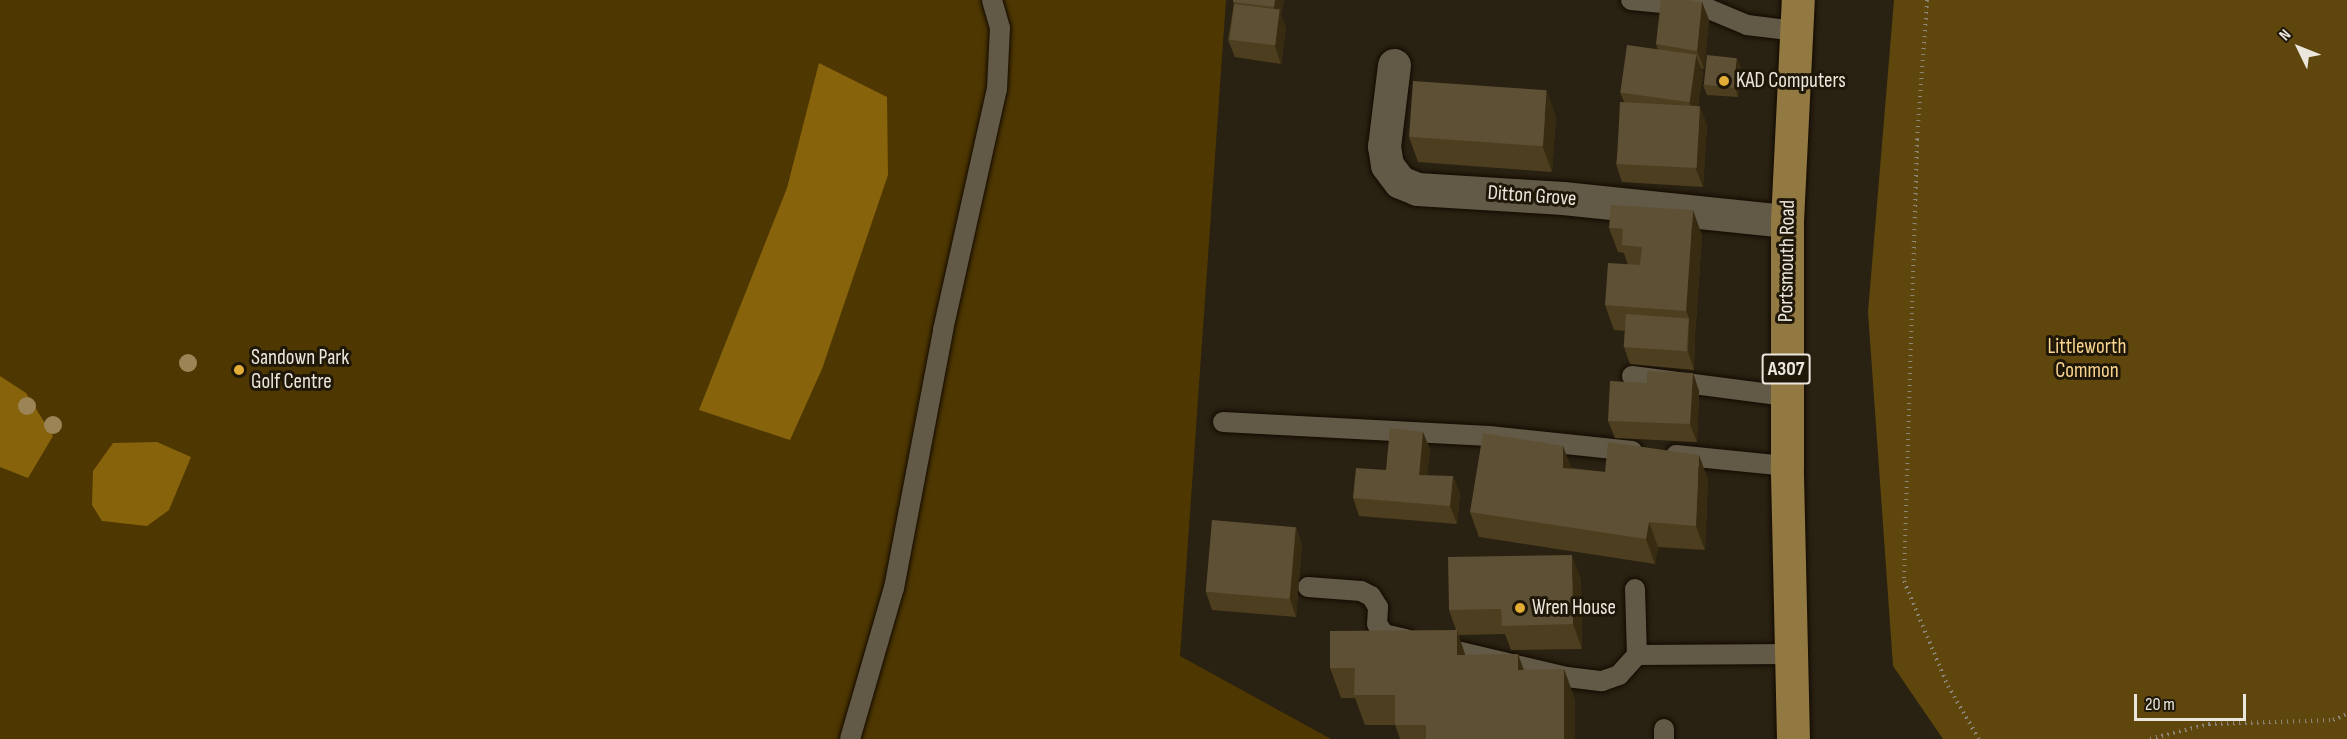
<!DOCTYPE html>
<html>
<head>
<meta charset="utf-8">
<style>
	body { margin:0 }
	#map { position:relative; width:2347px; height:739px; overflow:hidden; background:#292111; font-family:"Sofia Sans Condensed",sans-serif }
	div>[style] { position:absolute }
	.green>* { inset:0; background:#4e3700 }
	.forest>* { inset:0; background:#5f460d }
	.water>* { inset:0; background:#87630b }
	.path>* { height:4px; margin-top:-2px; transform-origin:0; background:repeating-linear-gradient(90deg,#8d867a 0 1.5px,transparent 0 6px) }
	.roads { filter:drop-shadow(0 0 2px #120a00) drop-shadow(0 0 2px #120a00) }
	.service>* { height:20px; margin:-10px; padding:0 10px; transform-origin:10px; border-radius:10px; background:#635947 }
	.minor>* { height:33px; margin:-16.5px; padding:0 16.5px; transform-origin:16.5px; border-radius:16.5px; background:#635947 }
	.primary>* { height:33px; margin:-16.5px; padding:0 16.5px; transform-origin:16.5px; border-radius:16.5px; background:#927841 }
	.trees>* { width:18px; height:18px; margin:-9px; border-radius:50%; background:#9c8457 }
	.wall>* { inset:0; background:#4d3e1f }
	.shaded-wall>* { inset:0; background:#372b11 }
	.building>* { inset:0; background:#5e5034; transform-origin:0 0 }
	.dots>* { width:16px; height:16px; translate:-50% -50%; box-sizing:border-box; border:3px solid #1f1708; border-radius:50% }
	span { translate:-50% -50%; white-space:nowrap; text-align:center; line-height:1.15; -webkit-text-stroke:6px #1f1708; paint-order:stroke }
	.shield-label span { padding:2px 4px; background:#1f1708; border:2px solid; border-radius:4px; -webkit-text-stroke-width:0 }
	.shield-label { font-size:20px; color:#ece7dd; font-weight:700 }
	.poi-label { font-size:21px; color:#ece7dd }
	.left { translate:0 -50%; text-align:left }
	.street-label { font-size:21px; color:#ece7dd }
	.park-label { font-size:21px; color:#fad590 }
	.north { position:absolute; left:2269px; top:18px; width:60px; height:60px; -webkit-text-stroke:4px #1f1708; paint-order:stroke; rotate:313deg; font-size:16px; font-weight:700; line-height:24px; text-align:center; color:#ece7dd }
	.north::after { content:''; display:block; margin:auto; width:21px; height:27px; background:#ece7dd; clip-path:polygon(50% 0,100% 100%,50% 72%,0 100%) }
	.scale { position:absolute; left:2134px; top:694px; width:112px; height:27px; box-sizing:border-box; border:3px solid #ece7dd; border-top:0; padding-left:8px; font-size:18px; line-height:21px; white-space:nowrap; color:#ece7dd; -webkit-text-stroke:4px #1f1708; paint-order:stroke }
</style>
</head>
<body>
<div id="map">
	<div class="green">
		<div style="clip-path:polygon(0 0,1226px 0,1180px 656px,1331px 739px,0 739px)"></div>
	</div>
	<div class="forest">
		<div style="clip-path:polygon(1894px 0,2347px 0,2347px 739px,1943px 739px,1893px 666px,1868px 312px)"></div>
	</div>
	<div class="water">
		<div style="clip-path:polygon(819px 63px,887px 97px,888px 175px,822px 369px,790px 440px,699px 410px,787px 188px)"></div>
		<div style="clip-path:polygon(0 376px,26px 393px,53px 436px,28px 478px,0 467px)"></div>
		<div style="clip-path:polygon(157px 442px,191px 457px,169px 510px,147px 526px,102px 521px,92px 505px,93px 471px,113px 443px)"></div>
	</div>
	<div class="path">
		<div style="left:1927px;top:0;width:139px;rotate:94.1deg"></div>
		<div style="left:1917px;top:139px;width:442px;rotate:91.7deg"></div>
		<div style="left:1904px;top:581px;width:114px;rotate:67.3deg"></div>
		<div style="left:1948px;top:686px;width:61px;rotate:59.7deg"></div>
		<div style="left:2150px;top:739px;width:61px;rotate:-14.3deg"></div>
		<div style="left:2209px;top:724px;width:124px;rotate:-1.8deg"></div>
		<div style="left:2333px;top:720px;width:15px;rotate:-23deg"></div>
	</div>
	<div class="roads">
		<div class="service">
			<div style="left:1631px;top:0;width:73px;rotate:5.5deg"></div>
			<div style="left:1704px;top:7px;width:47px;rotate:22.7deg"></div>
			<div style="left:1747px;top:25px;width:48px;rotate:7.1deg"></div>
			<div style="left:1632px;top:376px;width:155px;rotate:7.4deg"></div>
			<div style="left:1223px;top:422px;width:266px;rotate:3deg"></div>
			<div style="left:1489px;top:436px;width:144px;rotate:6deg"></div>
			<div style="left:1676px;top:455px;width:112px;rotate:5.7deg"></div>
			<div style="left:1308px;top:587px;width:53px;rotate:4.3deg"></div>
			<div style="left:1361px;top:591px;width:11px;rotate:27deg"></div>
			<div style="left:1371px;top:596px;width:13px;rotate:58deg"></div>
			<div style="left:1378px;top:607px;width:17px;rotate:93deg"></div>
			<div style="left:1377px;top:624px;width:12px;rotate:55deg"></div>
			<div style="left:1384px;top:634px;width:23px;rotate:13deg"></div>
			<div style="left:1635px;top:589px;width:66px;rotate:88.3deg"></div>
			<div style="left:1637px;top:655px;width:155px;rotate:-0.4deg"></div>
			<div style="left:1440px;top:647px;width:130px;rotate:13.3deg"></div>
			<div style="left:1567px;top:677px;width:35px;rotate:7deg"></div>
			<div style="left:1602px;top:681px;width:18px;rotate:-19deg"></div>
			<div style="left:1619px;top:675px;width:27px;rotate:-48deg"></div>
			<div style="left:1664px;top:729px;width:10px;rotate:90deg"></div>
			<div style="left:850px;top:739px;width:157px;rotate:-73.8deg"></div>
			<div style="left:894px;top:588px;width:263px;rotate:-79.2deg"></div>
			<div style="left:943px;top:330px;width:247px;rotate:-77.4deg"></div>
			<div style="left:997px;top:89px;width:61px;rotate:-87.2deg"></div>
			<div style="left:1000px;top:28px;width:29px;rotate:-106deg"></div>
		</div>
		<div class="minor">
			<div style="left:1394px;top:65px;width:82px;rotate:97deg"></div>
			<div style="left:1384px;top:146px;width:19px;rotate:81deg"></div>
			<div style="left:1387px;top:165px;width:21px;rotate:53deg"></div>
			<div style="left:1400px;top:182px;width:18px;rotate:22deg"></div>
			<div style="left:1417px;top:189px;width:146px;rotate:3.5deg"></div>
			<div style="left:1563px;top:198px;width:225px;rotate:5.9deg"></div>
		</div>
		<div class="primary">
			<div style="left:1793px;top:739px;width:273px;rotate:-91.3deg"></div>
			<div style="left:1787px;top:466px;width:245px;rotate:-90deg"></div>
			<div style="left:1787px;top:221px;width:221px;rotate:-87.2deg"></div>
		</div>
	</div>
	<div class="trees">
		<div style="left:188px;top:363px"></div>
		<div style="left:27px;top:406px"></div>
		<div style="left:53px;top:425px"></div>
	</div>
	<div class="wall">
		<div style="clip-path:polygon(1284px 0,1281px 15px,1286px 28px,1281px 64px,1235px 57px,1228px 40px,1234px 4px,1233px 2px)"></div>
		<div style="clip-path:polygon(1702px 2px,1709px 20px,1704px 69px,1701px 68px,1703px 73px,1698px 106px,1707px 124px,1703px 187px,1622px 182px,1616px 164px,1624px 102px,1620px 92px,1658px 50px,1656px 44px)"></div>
		<div style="clip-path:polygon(1741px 67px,1738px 97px,1707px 95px,1703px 85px)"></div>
		<div style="clip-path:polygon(1556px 116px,1552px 172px,1418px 162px,1409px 137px)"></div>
		<div style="clip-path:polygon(1609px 228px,1702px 235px,1695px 335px,1694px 370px,1630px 364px,1624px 347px,1625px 331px,1614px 330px,1605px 305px,1628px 265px,1624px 253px,1618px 252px)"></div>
		<div style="clip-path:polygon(1693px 373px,1699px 391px,1697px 442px,1615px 438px,1608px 421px)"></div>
		<div style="clip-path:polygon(1423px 432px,1430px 450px,1427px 476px,1453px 476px,1460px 494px,1457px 524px,1359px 516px,1353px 498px,1386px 470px)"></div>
		<div style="clip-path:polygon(1563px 446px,1571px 468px,1605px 472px,1708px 479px,1705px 550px,1658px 547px,1655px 564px,1479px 537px,1470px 512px)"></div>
		<div style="clip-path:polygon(1296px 527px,1302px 545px,1296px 617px,1212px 610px,1206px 592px)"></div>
		<div style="clip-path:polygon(1581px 579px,1582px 649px,1511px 650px,1505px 634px,1458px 635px,1465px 655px,1524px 670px,1575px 699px,1575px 739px,1400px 739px,1395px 725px,1365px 725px,1355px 698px,1341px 698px,1330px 668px,1456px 630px,1449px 610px)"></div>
	</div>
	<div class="shaded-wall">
		<div style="clip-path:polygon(1275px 0,1284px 0,1281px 15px,1286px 28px,1281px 64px,1275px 46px,1278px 20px,1274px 7px)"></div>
		<div style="clip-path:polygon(1702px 2px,1709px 20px,1704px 69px,1697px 51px)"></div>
		<div style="clip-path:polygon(1696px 55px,1703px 73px,1696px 120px,1689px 102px)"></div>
		<div style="clip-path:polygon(1737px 58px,1741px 67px,1738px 97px,1735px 88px)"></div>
		<div style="clip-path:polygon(1547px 91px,1556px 116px,1552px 172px,1543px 147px)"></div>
		<div style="clip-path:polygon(1700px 106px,1707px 124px,1703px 187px,1696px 169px)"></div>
		<div style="clip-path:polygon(1693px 210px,1702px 235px,1695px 335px,1694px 370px,1688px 352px,1689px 318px,1686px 311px)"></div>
		<div style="clip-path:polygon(1693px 373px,1699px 391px,1697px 442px,1690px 424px)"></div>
		<div style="clip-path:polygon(1423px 432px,1430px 450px,1425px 493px,1419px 475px)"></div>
		<div style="clip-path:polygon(1563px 446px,1572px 471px,1563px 468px)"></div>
		<div style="clip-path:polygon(1699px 455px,1708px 479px,1705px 550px,1696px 526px)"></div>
		<div style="clip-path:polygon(1453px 476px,1460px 494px,1457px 524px,1450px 506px)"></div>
		<div style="clip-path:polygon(1649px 522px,1658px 547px,1655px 564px,1646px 539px)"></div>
		<div style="clip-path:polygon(1296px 527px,1302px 545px,1296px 617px,1290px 599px)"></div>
		<div style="clip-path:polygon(1572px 555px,1581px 579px,1582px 649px,1573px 624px)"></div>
		<div style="clip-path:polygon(1457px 630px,1467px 660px,1457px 655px)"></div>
		<div style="clip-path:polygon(1518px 654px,1529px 684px,1518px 670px)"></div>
		<div style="clip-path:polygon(1564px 669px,1575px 699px,1575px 739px,1564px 739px)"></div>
	</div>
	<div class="building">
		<div style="clip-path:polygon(1233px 0,1275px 0,1274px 7px,1233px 2px)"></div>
		<div style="clip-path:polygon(1661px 0,1688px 0,1702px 2px,1697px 51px,1656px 44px)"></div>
		<div style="left:1234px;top:4px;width:46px;height:36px;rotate:7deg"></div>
		<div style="left:1627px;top:45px;width:70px;height:48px;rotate:8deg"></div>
		<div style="left:1707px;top:55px;width:30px;height:30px;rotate:6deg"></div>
		<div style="left:1413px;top:81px;width:134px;height:56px;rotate:4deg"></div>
		<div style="left:1620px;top:102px;width:80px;height:62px;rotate:3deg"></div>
		<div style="clip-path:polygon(1611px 205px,1693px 210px,1686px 311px,1605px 305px,1608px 263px,1640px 265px,1642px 247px,1622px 245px,1623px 229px,1609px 228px)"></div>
		<div style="left:1626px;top:314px;width:63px;height:33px;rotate:4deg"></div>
		<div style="clip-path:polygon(1647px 371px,1693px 373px,1690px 424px,1608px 421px,1610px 381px,1647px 383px)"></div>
		<div style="clip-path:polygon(1390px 428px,1423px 432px,1419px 475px,1453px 476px,1450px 506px,1353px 498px,1356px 468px,1386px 470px)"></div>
		<div style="clip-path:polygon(1483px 433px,1563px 446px,1563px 468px,1605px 472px,1608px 442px,1699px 455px,1696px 526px,1649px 522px,1646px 539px,1470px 512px)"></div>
		<div style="left:1212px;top:520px;width:84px;height:72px;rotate:5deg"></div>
		<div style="clip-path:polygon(1572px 555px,1573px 624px,1502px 626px,1501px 609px,1449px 610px,1448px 557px)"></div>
		<div style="clip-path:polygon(1457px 630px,1457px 655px,1518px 654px,1518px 670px,1564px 669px,1564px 739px,1426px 739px,1426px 725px,1395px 725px,1395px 695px,1354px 695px,1355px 668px,1330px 668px,1330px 631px)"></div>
	</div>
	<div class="dots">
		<div style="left:1724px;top:81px;background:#e4ad35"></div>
		<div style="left:239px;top:370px;background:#e4ad35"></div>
		<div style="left:1520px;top:608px;background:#e4ad35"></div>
	</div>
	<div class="shield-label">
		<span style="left:1786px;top:369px">A307</span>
	</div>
	<div class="poi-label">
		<span class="left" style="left:1736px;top:81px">KAD Computers</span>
		<span class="left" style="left:251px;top:370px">Sandown Park<br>Golf Centre</span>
		<span class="left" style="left:1532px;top:608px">Wren House</span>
	</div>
	<div class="street-label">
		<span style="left:1532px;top:196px;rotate:4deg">Ditton Grove</span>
		<span style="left:1787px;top:261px;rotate:-89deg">Portsmouth Road</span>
	</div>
	<div class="park-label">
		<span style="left:2087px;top:359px">Littleworth<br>Common</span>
	</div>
	<div class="north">N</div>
	<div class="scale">20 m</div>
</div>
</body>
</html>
